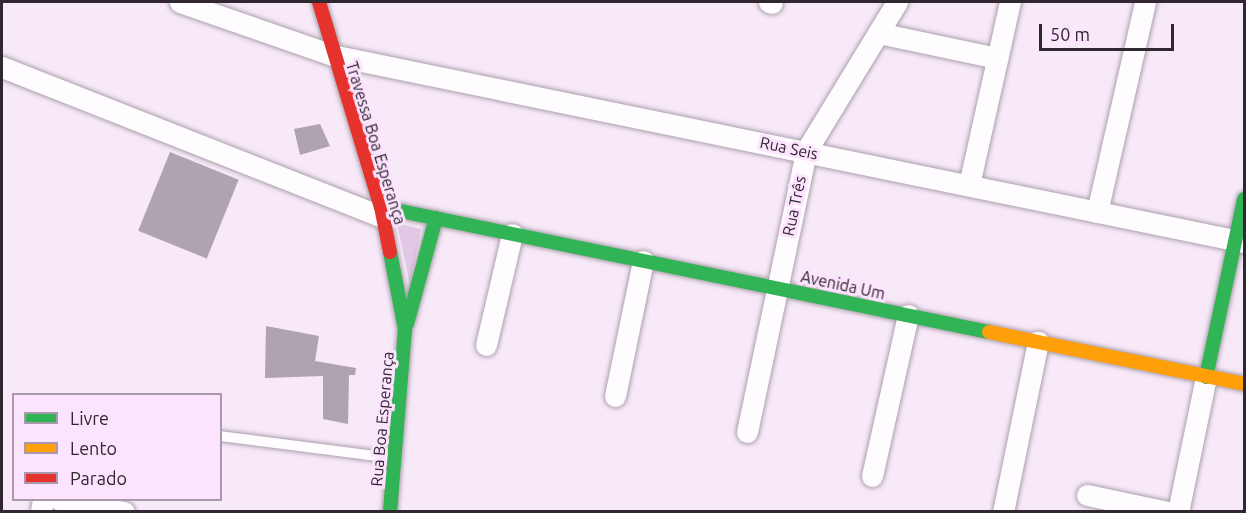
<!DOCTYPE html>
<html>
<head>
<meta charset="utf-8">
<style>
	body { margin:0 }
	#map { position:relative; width:1246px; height:513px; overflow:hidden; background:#f7e9f8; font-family:Ubuntu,sans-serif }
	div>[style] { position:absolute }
	.green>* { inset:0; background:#e3c7e6 }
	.building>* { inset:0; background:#aea3ae; transform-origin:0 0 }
	.roads { filter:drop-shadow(0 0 2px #aba0ac) drop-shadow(0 0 2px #aba0ac) }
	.lane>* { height:10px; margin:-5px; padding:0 5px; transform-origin:5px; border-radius:5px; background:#fefcfe }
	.street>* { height:21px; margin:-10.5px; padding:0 10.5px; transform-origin:10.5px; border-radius:10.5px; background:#fefcfe }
	.fast>* { height:14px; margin:-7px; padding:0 7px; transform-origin:7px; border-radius:7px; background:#30b455 }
	.slow>* { height:14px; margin:-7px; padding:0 7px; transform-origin:7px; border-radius:7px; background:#ff9f0a }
	.jam>* { height:14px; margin:-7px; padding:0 7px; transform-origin:7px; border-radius:7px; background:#e5322d }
	span { translate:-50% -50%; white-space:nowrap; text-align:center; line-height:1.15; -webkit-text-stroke:6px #fce3fe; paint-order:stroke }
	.street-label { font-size:16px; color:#302731 }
	.frame { position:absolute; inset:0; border:3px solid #302731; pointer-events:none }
	.legend { position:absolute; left:12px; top:393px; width:210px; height:108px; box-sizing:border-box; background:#fce3fe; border:2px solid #aa98ac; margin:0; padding:8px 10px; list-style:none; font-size:18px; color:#302731 }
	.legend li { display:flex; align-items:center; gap:12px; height:30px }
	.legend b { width:30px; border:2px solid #aa98ac }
	.scale { position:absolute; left:1039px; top:24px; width:135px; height:27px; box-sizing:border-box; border:3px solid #302731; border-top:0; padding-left:8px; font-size:18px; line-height:21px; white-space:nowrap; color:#302731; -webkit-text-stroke:4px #fce3fe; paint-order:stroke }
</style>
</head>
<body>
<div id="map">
	<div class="green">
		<div style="clip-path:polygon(397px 223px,421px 229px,410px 284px)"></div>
	</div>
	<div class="building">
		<div style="clip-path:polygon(320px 124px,330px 146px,300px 155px,294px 129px)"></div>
		<div style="left:170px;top:152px;width:74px;height:85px;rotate:22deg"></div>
		<div style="clip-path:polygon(266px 326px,319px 336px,315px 361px,356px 368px,355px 375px,349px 375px,348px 424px,323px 419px,323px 376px,265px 378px)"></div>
	</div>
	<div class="roads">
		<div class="lane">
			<div style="left:220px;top:436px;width:173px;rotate:7.3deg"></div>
		</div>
		<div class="street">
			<div style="left:180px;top:2px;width:161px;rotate:19.2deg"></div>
			<div style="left:332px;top:55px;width:931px;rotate:11.59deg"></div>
			<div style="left:769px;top:2px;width:3px;rotate:18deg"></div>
			<div style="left:878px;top:33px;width:122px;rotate:11.9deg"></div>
			<div style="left:2px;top:67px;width:409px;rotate:21.5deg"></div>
			<div style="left:969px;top:185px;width:188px;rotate:-77.4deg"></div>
			<div style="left:1097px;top:212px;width:215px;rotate:-77.1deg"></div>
			<div style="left:486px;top:345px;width:114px;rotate:-76.8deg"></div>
			<div style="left:615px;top:396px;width:138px;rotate:-78.3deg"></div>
			<div style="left:747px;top:432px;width:287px;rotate:-78.1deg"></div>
			<div style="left:806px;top:151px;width:175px;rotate:-58.6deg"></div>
			<div style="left:872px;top:476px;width:165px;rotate:-77.4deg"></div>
			<div style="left:1087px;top:495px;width:83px;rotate:11.9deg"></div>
			<div style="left:60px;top:500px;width:65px;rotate:10.6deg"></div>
			<div style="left:41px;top:512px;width:12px;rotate:-81deg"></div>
			<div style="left:1003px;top:512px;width:174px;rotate:-78.4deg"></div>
			<div style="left:1178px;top:512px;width:138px;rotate:-78.3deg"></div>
		</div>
		<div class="fast">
			<div style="left:381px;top:207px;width:621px;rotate:11.62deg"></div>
			<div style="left:390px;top:252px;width:78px;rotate:79deg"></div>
			<div style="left:405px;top:329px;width:184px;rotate:94.7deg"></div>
			<div style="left:407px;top:324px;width:110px;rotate:-74.7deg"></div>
			<div style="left:1206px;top:377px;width:182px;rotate:-77.9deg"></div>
		</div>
		<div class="slow">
			<div style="left:989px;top:332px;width:260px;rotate:11.5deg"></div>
		</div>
		<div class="jam">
			<div style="left:319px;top:2px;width:214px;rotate:73.2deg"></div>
			<div style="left:381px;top:207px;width:46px;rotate:78.7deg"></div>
		</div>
	</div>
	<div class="street-label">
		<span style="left:376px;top:143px;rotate:73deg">Travessa Boa Esperança</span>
		<span style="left:789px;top:148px;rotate:12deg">Rua Seis</span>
		<span style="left:794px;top:206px;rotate:-78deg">Rua Três</span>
		<span style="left:843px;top:285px;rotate:12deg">Avenida Um</span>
		<span style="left:382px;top:419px;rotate:-85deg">Rua Boa Esperança</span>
	</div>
	<div class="frame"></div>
	<ul class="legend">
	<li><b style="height:8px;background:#30b455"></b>Livre</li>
	<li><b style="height:8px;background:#ff9f0a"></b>Lento</li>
	<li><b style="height:8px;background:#e5322d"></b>Parado</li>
	</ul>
	<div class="scale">50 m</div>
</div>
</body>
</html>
